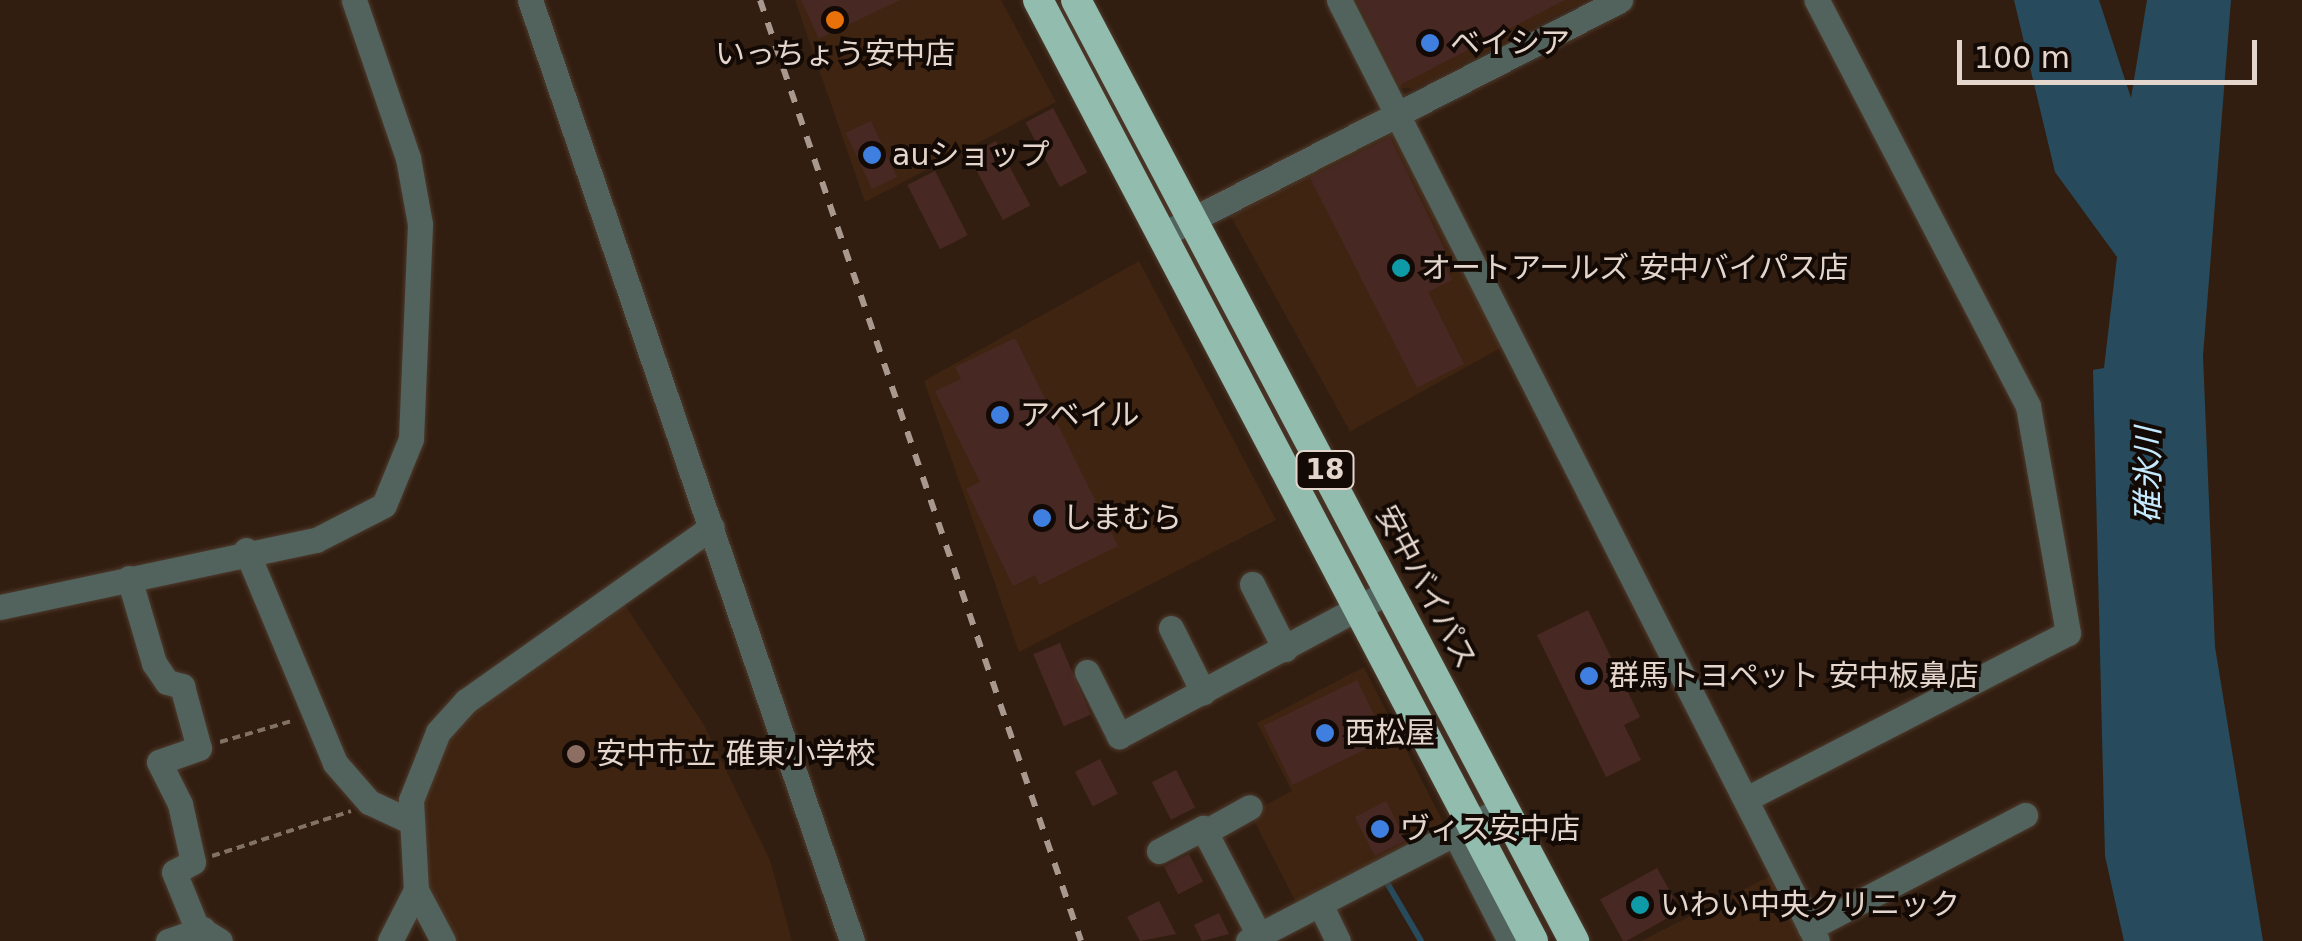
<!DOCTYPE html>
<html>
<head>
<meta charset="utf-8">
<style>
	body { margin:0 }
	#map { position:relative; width:2302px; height:941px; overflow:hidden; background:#321e10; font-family:"DejaVu Sans","Noto Sans JP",sans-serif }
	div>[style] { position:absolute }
	.built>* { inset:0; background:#3e2411; transform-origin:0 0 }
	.water>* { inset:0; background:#274b5c }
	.stream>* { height:6px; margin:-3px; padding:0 3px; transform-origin:3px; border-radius:3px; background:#274b5c }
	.building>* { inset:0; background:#482823; transform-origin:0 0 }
	.path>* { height:4px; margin-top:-2px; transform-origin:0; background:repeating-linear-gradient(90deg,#827165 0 8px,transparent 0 13px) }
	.roads { filter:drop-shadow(0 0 2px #4e3b2e) drop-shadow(0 0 2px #4e3b2e) }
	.minor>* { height:25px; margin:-12.5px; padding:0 12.5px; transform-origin:12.5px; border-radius:12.5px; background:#52635d }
	.highway>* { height:30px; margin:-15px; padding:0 15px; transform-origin:15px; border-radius:15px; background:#91bcae }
	.rail>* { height:6px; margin-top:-3px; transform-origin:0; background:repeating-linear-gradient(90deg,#a8988e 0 12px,transparent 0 24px) }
	.dots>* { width:28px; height:28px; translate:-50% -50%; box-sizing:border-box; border:5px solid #130a05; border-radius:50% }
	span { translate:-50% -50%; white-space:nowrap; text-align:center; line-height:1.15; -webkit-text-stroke:8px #130a05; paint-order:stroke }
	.shield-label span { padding:2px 8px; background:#130a05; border:2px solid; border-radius:8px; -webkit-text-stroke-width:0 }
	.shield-label { font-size:28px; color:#e4d6cd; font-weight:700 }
	.poi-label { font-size:30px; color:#e4d6cd }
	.left { translate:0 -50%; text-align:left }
	.street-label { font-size:30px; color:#e4d6cd }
	.water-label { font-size:32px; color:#c5eaff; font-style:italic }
	.scale { position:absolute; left:1957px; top:40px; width:300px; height:45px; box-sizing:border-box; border:5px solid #e4d6cd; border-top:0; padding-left:12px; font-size:30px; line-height:35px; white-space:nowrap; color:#e4d6cd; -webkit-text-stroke:8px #130a05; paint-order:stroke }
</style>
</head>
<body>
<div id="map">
	<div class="built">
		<div style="clip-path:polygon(795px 0,1001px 0,1056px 102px,865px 202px)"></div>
		<div style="clip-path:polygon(1349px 0,1586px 0,1414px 89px,1393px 87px)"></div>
		<div style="left:1390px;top:128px;width:246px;height:182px;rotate:61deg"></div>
		<div style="clip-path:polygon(1139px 261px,1276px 520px,1019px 652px,924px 381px)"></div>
		<div style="clip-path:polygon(619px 596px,704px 725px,770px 860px,792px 941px,451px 941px,425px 894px,418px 809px,425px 770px,472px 705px)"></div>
		<div style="clip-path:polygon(1364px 667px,1446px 828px,1297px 904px,1250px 813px,1292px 791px,1257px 723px)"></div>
		<div style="clip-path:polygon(1772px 875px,1808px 941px,1641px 941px)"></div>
	</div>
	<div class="water">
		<div style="clip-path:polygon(2014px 0,2099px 0,2131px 98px,2147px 0,2231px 0,2203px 356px,2215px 647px,2263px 941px,2124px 941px,2105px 856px,2093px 370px,2104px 368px,2117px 257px,2055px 172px)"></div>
	</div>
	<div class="stream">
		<div style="left:1386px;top:881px;width:69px;rotate:59.7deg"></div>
	</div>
	<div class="building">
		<div style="clip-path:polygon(801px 0,900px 0,819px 39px)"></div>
		<div style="clip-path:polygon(1357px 0,1565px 0,1400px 85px)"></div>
		<div style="left:1053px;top:108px;width:73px;height:31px;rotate:62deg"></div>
		<div style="left:871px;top:121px;width:62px;height:28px;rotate:65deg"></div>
		<div style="clip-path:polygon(1390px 137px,1446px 252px,1440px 256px,1452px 280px,1428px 292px,1464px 364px,1417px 388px,1310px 178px)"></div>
		<div style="left:996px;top:141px;width:73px;height:31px;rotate:62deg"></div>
		<div style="left:935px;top:171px;width:72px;height:31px;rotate:63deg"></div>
		<div style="clip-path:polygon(1015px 338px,1118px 546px,1039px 585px,1035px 575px,1013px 586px,966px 489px,980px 482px,935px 391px,961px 379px,955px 367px)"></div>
		<div style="clip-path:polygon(1588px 610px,1640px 717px,1624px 725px,1641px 760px,1606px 777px,1537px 635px)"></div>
		<div style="left:1060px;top:643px;width:78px;height:29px;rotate:67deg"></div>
		<div style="left:1357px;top:680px;width:66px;height:104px;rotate:64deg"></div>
		<div style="left:1100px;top:759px;width:39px;height:28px;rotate:63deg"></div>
		<div style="left:1176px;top:770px;width:42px;height:27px;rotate:63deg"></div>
		<div style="left:1386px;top:801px;width:44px;height:35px;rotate:63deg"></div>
		<div style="left:1189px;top:854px;width:31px;height:28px;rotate:63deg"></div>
		<div style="left:1657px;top:868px;width:49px;height:65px;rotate:61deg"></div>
		<div style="clip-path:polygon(1159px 901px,1176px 934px,1140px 941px,1127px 917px)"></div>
		<div style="clip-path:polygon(1219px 913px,1229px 934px,1202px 941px,1194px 925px)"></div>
	</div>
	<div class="path">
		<div style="left:220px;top:742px;width:75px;rotate:-16.3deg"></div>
		<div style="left:212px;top:856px;width:146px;rotate:-17.9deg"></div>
	</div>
	<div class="roads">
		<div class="minor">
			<div style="left:530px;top:0;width:995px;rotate:71.11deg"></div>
			<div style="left:1339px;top:0;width:1055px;rotate:63.07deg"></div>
			<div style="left:1162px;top:235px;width:515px;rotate:-27.16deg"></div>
			<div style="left:246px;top:550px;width:231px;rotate:67.3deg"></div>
			<div style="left:335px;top:763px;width:52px;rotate:48.9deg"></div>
			<div style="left:369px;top:802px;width:47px;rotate:24.9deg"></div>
			<div style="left:129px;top:578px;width:89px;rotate:73.6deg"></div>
			<div style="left:154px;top:663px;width:23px;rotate:56deg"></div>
			<div style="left:167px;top:682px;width:16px;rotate:15deg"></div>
			<div style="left:182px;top:686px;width:64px;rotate:74.7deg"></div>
			<div style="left:199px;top:748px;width:42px;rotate:160.7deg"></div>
			<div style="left:159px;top:762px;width:47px;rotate:63.4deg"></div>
			<div style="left:180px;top:804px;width:59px;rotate:77.4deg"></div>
			<div style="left:193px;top:862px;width:21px;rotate:152deg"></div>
			<div style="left:174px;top:872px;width:58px;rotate:67.8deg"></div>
			<div style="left:196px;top:926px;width:28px;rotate:32deg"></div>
			<div style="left:1252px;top:584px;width:73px;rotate:63.1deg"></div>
			<div style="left:0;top:607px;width:323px;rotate:-12deg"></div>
			<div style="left:316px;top:540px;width:76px;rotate:-27.2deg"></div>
			<div style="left:384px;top:505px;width:71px;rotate:-67.8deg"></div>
			<div style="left:411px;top:439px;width:215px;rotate:-87.6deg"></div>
			<div style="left:420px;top:224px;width:67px;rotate:-100.3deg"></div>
			<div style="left:408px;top:158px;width:167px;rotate:-108.9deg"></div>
			<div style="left:1171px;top:628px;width:72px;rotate:63.4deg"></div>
			<div style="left:1087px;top:672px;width:72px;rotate:63.4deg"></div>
			<div style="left:1119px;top:736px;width:306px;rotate:-28.2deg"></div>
			<div style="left:1748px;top:798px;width:360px;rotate:-27.3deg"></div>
			<div style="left:2068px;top:633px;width:230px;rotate:-100deg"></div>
			<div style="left:2028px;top:406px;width:458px;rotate:-117.5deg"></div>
			<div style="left:1205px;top:832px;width:51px;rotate:-29.1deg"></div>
			<div style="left:1455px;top:834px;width:120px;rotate:62.8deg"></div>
			<div style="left:1159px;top:851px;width:50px;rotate:-27.6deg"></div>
			<div style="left:1203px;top:828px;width:121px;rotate:62.4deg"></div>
			<div style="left:1320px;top:904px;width:41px;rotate:64.1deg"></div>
			<div style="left:1810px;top:928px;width:243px;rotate:-27.7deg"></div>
			<div style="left:168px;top:941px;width:37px;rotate:-19deg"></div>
			<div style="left:390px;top:941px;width:57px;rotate:-63deg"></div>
			<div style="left:443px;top:941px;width:58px;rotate:-117.9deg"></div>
			<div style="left:416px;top:890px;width:90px;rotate:-93.2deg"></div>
			<div style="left:411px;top:800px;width:73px;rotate:-68.3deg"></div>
			<div style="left:438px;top:732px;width:42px;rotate:-47.9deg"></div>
			<div style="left:466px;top:701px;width:301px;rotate:-35.3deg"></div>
			<div style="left:1248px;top:941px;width:288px;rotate:-27.5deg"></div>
		</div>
		<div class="highway">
			<div style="left:1038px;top:0;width:1063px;rotate:62.25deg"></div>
			<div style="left:1076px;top:0;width:1065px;rotate:62.11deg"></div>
		</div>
	</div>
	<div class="rail">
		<div style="left:760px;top:0;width:994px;rotate:71.16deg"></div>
	</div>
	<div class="dots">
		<div style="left:835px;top:20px;background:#e8710a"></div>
		<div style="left:1430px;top:43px;background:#3f7fe0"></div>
		<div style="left:872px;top:155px;background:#3f7fe0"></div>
		<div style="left:1401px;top:268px;background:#0f9aa8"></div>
		<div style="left:1000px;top:415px;background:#3f7fe0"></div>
		<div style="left:1042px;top:518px;background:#3f7fe0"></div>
		<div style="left:1589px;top:676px;background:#3f7fe0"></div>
		<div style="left:1325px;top:733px;background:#3f7fe0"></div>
		<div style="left:576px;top:754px;background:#8d6e63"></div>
		<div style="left:1380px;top:829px;background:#3f7fe0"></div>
		<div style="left:1640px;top:905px;background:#0f9aa8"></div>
	</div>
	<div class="shield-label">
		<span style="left:1325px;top:470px">18</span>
	</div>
	<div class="poi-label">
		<span class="left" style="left:1450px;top:43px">ベイシア</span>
		<span style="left:835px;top:54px">いっちょう安中店</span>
		<span class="left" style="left:892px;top:155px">auショップ</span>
		<span class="left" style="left:1421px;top:268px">オートアールズ 安中バイパス店</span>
		<span class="left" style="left:1020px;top:415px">アベイル</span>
		<span class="left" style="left:1062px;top:518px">しまむら</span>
		<span class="left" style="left:1609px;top:676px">群馬トヨペット 安中板鼻店</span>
		<span class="left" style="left:1345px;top:733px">西松屋</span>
		<span class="left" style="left:596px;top:754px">安中市立 碓東小学校</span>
		<span class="left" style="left:1400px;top:829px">ヴィス安中店</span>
		<span class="left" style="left:1660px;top:905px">いわい中央クリニック</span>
	</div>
	<div class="street-label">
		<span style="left:1426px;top:587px;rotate:62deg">安中バイパス</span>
	</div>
	<div class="water-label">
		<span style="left:2148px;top:475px;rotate:-90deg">碓氷川</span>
	</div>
	<div class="scale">100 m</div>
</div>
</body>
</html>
